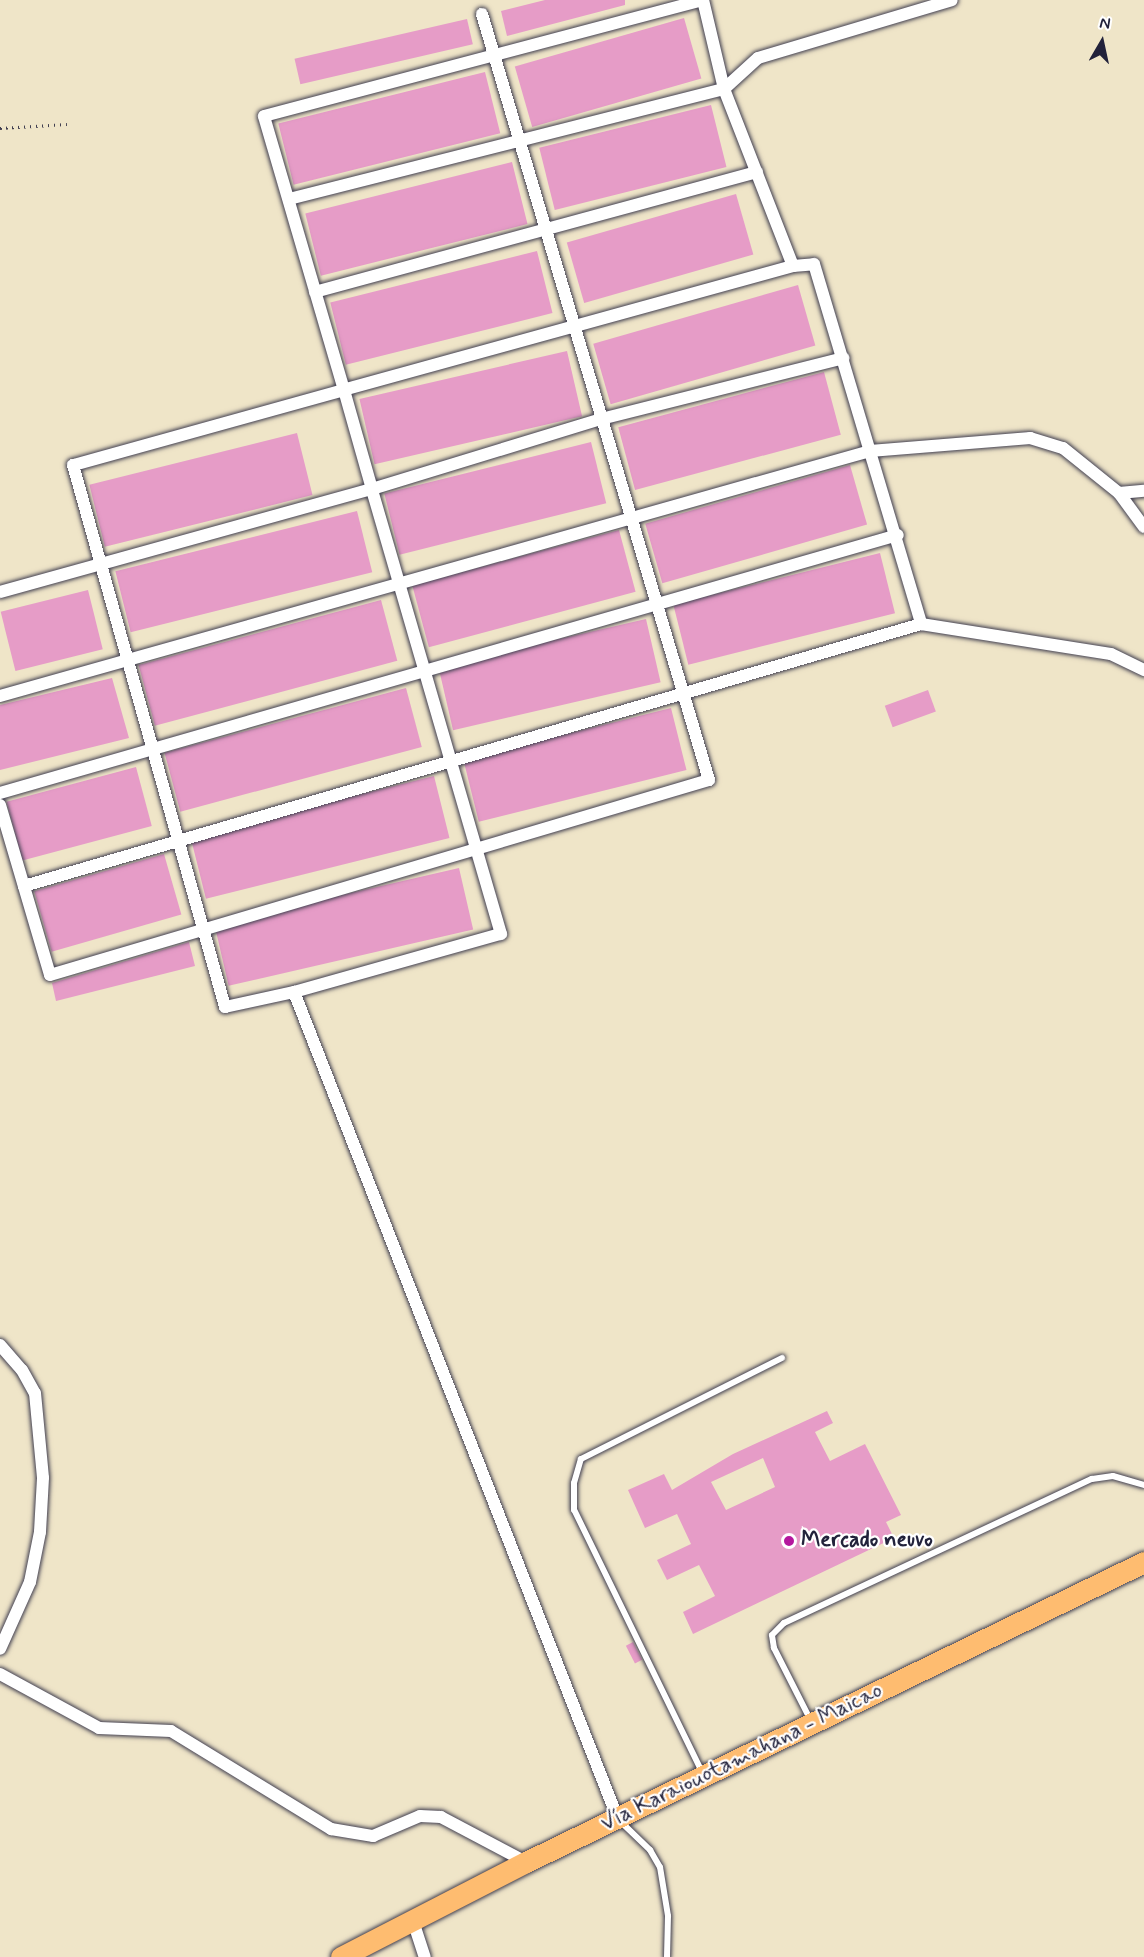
<!DOCTYPE html>
<html>
<head>
<meta charset="utf-8">
<style>
	body { margin:0 }
	#map { position:relative; width:1144px; height:1957px; overflow:hidden; background:#efe5c8; font-family:Mynerve,sans-serif }
	div>[style] { position:absolute }
	.building>* { inset:0; background:#e69cc7; transform-origin:0 0 }
	.path>* { height:3px; margin-top:-1.5px; transform-origin:0; background:repeating-linear-gradient(90deg,#413f50 0 1.5px,transparent 0 6px) }
	.roads { filter:drop-shadow(0 0 2px #413f50) drop-shadow(0 0 2px #413f50) }
	.service>* { height:6px; margin:-3px; padding:0 3px; transform-origin:3px; border-radius:3px; background:#fff }
	.minor>* { height:12px; margin:-6px; padding:0 6px; transform-origin:6px; border-radius:6px; background:#fff }
	.trunk>* { height:21px; margin:-10.5px; padding:0 10.5px; transform-origin:10.5px; border-radius:10.5px; background:#febc70 }
	.dots>* { width:16px; height:16px; translate:-50% -50%; box-sizing:border-box; border:3px solid #fff; border-radius:50% }
	span { translate:-50% -50%; white-space:nowrap; text-align:center; line-height:1.15; -webkit-text-stroke:4.5px #fff; paint-order:stroke }
	.poi-label { font-size:22px; color:#22223b; font-weight:700 }
	.left { translate:0 -50%; text-align:left }
	.street-label { font-size:22px; color:#22223b }
	.north { position:absolute; left:1072px; top:12px; width:60px; height:60px; -webkit-text-stroke:4px #fff; paint-order:stroke; rotate:9deg; font-size:16px; font-weight:700; line-height:24px; text-align:center; color:#22223b }
	.north::after { content:''; display:block; margin:auto; width:21px; height:27px; background:#22223b; clip-path:polygon(50% 0,100% 100%,50% 72%,0 100%) }
</style>
</head>
<body>
<div id="map">
	<div class="building">
		<div style="clip-path:polygon(545px 0,625px 0,625px 5px,507px 36px,501px 11px)"></div>
		<div style="left:684px;top:18px;width:63px;height:176px;rotate:74deg"></div>
		<div style="left:467px;top:19px;width:26px;height:177px;rotate:77deg"></div>
		<div style="left:485px;top:72px;width:63px;height:213px;rotate:76deg"></div>
		<div style="left:711px;top:105px;width:64px;height:177px;rotate:76deg"></div>
		<div style="left:512px;top:162px;width:64px;height:213px;rotate:76deg"></div>
		<div style="left:736px;top:194px;width:63px;height:176px;rotate:74deg"></div>
		<div style="left:537px;top:251px;width:64px;height:213px;rotate:76deg"></div>
		<div style="left:798px;top:285px;width:63px;height:213px;rotate:74deg"></div>
		<div style="left:567px;top:351px;width:67px;height:213px;rotate:77deg"></div>
		<div style="left:824px;top:372px;width:65px;height:213px;rotate:75deg"></div>
		<div style="left:297px;top:433px;width:64px;height:214px;rotate:76deg"></div>
		<div style="left:591px;top:442px;width:63px;height:213px;rotate:76deg"></div>
		<div style="left:850px;top:465px;width:62px;height:213px;rotate:74deg"></div>
		<div style="left:357px;top:511px;width:63px;height:249px;rotate:76deg"></div>
		<div style="left:619px;top:530px;width:64px;height:214px;rotate:75deg"></div>
		<div style="left:880px;top:553px;width:62px;height:213px;rotate:76deg"></div>
		<div style="left:88px;top:590px;width:61px;height:90px;rotate:76deg"></div>
		<div style="left:381px;top:600px;width:63px;height:251px;rotate:75deg"></div>
		<div style="left:646px;top:619px;width:65px;height:213px;rotate:77deg"></div>
		<div style="clip-path:polygon(112px 678px,129px 738px,0 770px,0 705px)"></div>
		<div style="left:406px;top:688px;width:61px;height:250px;rotate:75deg"></div>
		<div style="left:928px;top:690px;width:23px;height:46px;rotate:70deg"></div>
		<div style="left:671px;top:708px;width:64px;height:214px;rotate:76deg"></div>
		<div style="left:136px;top:767px;width:61px;height:134px;rotate:75deg"></div>
		<div style="left:434px;top:776px;width:64px;height:251px;rotate:76deg"></div>
		<div style="left:164px;top:854px;width:63px;height:135px;rotate:74deg"></div>
		<div style="left:459px;top:868px;width:63px;height:251px;rotate:77deg"></div>
		<div style="clip-path:polygon(189px 942px,195px 966px,56px 1001px,52px 983px)"></div>
		<div style="clip-path:polygon(evenodd,827px 1411px,833px 1423px,815px 1432px,830px 1461px,865px 1444px,901px 1515px,886px 1522px,894px 1538px,693px 1634px,683px 1612px,715px 1596px,699px 1565px,667px 1580px,657px 1560px,691px 1544px,677px 1514px,645px 1528px,628px 1490px,664px 1474px,672px 1490px,733px 1454px,827px 1411px,763px 1458px,775px 1487px,726px 1510px,711px 1482px,763px 1458px)"></div>
		<div style="left:633px;top:1642px;width:20px;height:8px;rotate:63deg"></div>
	</div>
	<div class="path">
		<div style="left:0;top:128px;width:67px;rotate:-3.4deg"></div>
	</div>
	<div class="roads">
		<div class="service">
			<div style="left:810px;top:1719px;width:80px;rotate:-116.9deg"></div>
			<div style="left:774px;top:1648px;width:13px;rotate:-99deg"></div>
			<div style="left:772px;top:1635px;width:17px;rotate:-45deg"></div>
			<div style="left:784px;top:1623px;width:340px;rotate:-25.1deg"></div>
			<div style="left:1092px;top:1479px;width:21px;rotate:-8deg"></div>
			<div style="left:1113px;top:1476px;width:32px;rotate:16deg"></div>
			<div style="left:703px;top:1774px;width:294px;rotate:-116deg"></div>
			<div style="left:574px;top:1510px;width:27px;rotate:-90deg"></div>
			<div style="left:574px;top:1483px;width:25px;rotate:-74deg"></div>
			<div style="left:581px;top:1459px;width:225px;rotate:-26.7deg"></div>
			<div style="left:620px;top:1821px;width:42px;rotate:44deg"></div>
			<div style="left:650px;top:1850px;width:20px;rotate:60deg"></div>
			<div style="left:660px;top:1867px;width:50px;rotate:80.7deg"></div>
			<div style="left:668px;top:1916px;width:41px;rotate:91.4deg"></div>
		</div>
		<div class="minor">
			<div style="left:289px;top:199px;width:449px;rotate:-14.2deg"></div>
			<div style="left:724px;top:89px;width:46px;rotate:-42.4deg"></div>
			<div style="left:758px;top:58px;width:202px;rotate:-16.6deg"></div>
			<div style="left:793px;top:266px;width:466px;rotate:164.6deg"></div>
			<div style="left:344px;top:390px;width:281px;rotate:164.5deg"></div>
			<div style="left:73px;top:465px;width:563px;rotate:74.33deg"></div>
			<div style="left:225px;top:1007px;width:71px;rotate:-12.3deg"></div>
			<div style="left:294px;top:992px;width:215px;rotate:-15.7deg"></div>
			<div style="left:501px;top:934px;width:463px;rotate:-106.2deg"></div>
			<div style="left:372px;top:489px;width:103px;rotate:-105.8deg"></div>
			<div style="left:344px;top:390px;width:285px;rotate:-106.3deg"></div>
			<div style="left:264px;top:116px;width:454px;rotate:-14.8deg"></div>
			<div style="left:703px;top:0;width:91px;rotate:76.7deg"></div>
			<div style="left:724px;top:89px;width:190px;rotate:68.7deg"></div>
			<div style="left:793px;top:266px;width:21px;rotate:-5deg"></div>
			<div style="left:814px;top:264px;width:376px;rotate:73.4deg"></div>
			<div style="left:315px;top:292px;width:458px;rotate:-15.2deg"></div>
			<div style="left:1119px;top:493px;width:42px;rotate:53.7deg"></div>
			<div style="left:0;top:592px;width:386px;rotate:-15.5deg"></div>
			<div style="left:372px;top:489px;width:239px;rotate:-17deg"></div>
			<div style="left:601px;top:419px;width:250px;rotate:-14.1deg"></div>
			<div style="left:0;top:696px;width:904px;rotate:-15.73deg"></div>
			<div style="left:870px;top:451px;width:161px;rotate:-4.6deg"></div>
			<div style="left:1030px;top:438px;width:34px;rotate:17deg"></div>
			<div style="left:1063px;top:448px;width:72px;rotate:38.8deg"></div>
			<div style="left:1119px;top:493px;width:25px;rotate:-5deg"></div>
			<div style="left:0;top:793px;width:934px;rotate:-16.03deg"></div>
			<div style="left:0;top:805px;width:177px;rotate:73.6deg"></div>
			<div style="left:50px;top:975px;width:687px;rotate:-16.48deg"></div>
			<div style="left:709px;top:780px;width:799px;rotate:-106.51deg"></div>
			<div style="left:24px;top:886px;width:934px;rotate:-16.28deg"></div>
			<div style="left:921px;top:624px;width:192px;rotate:9deg"></div>
			<div style="left:1111px;top:654px;width:37px;rotate:26deg"></div>
			<div style="left:294px;top:992px;width:888px;rotate:68.61deg"></div>
			<div style="left:0;top:1345px;width:33px;rotate:49deg"></div>
			<div style="left:22px;top:1370px;width:26px;rotate:61deg"></div>
			<div style="left:35px;top:1393px;width:85px;rotate:84.6deg"></div>
			<div style="left:43px;top:1478px;width:54px;rotate:93.2deg"></div>
			<div style="left:40px;top:1532px;width:51px;rotate:101.3deg"></div>
			<div style="left:30px;top:1582px;width:73px;rotate:114.1deg"></div>
			<div style="left:0;top:1674px;width:113px;rotate:28.6deg"></div>
			<div style="left:99px;top:1728px;width:72px;rotate:2.4deg"></div>
			<div style="left:171px;top:1731px;width:188px;rotate:31.5deg"></div>
			<div style="left:331px;top:1829px;width:43px;rotate:9.5deg"></div>
			<div style="left:373px;top:1836px;width:51px;rotate:-23.1deg"></div>
			<div style="left:420px;top:1816px;width:21px;rotate:3deg"></div>
			<div style="left:441px;top:1817px;width:96px;rotate:27.9deg"></div>
			<div style="left:413px;top:1921px;width:38px;rotate:72deg"></div>
		</div>
		<div class="trunk">
			<div style="left:341px;top:1957px;width:208px;rotate:-27.2deg"></div>
			<div style="left:526px;top:1862px;width:687px;rotate:-25.89deg"></div>
		</div>
	</div>
	<div class="dots">
		<div style="left:789px;top:1541px;background:#b5179e"></div>
	</div>
	<div class="poi-label">
		<span class="left" style="left:801px;top:1541px">Mercado neuvo</span>
	</div>
	<div class="street-label">
		<span style="left:742px;top:1758px;rotate:-26deg">Vía Karaiouotamahana - Maicao</span>
	</div>
	<div class="north">N</div>
</div>
</body>
</html>
